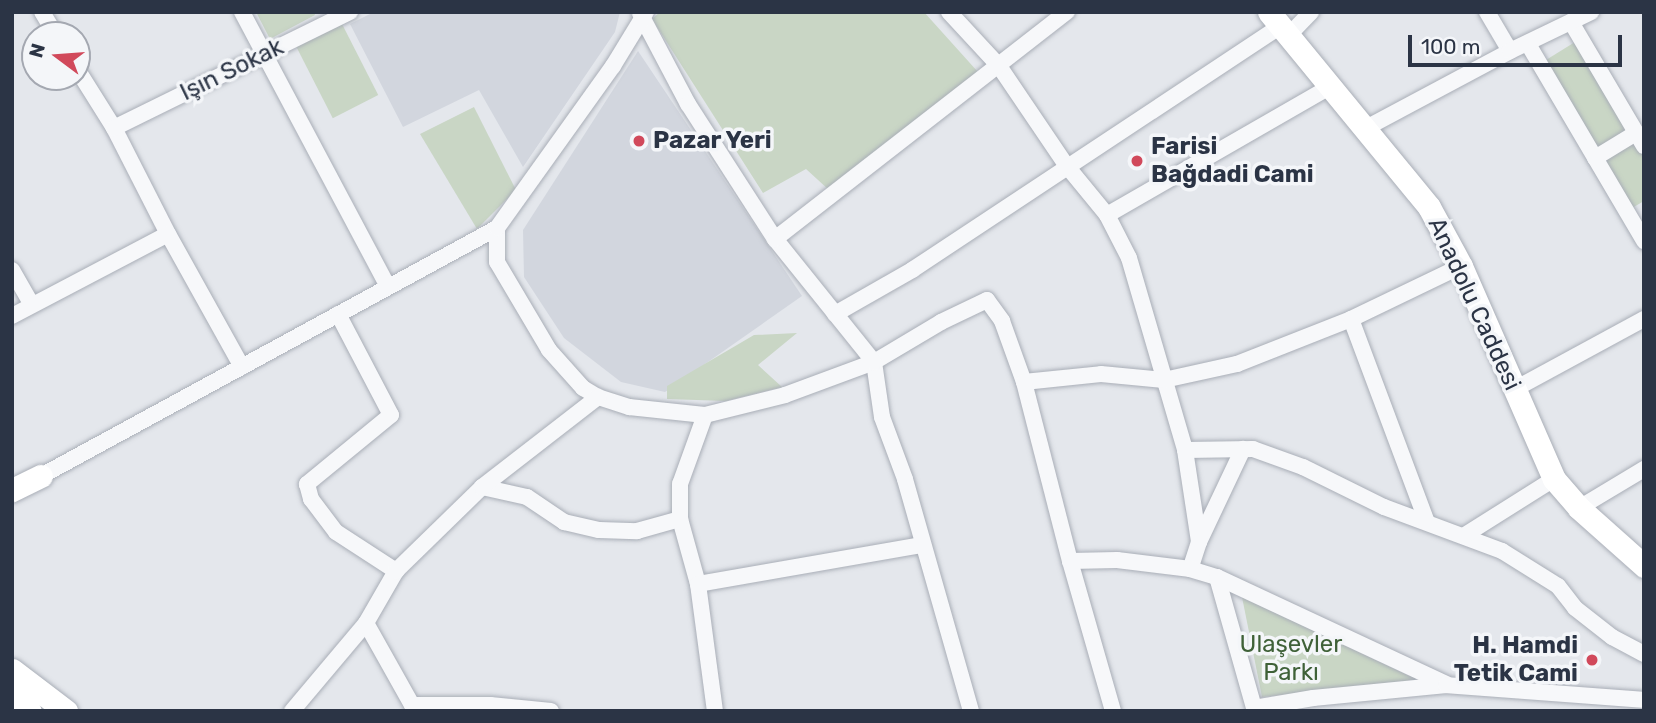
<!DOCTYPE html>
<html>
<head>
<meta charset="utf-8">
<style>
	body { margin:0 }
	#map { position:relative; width:1656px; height:723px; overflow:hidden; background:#e4e7ec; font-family:Rubik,sans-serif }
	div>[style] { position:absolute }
	.built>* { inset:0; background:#d2d6de }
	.green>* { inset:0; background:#c9d6c5; transform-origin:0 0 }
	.roads { filter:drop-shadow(0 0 2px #a9aeb7) drop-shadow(0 0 2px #a9aeb7) }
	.street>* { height:16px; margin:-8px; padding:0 8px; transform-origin:8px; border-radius:8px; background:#f7f8fa }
	.secondary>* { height:23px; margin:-11.5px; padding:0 11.5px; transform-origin:11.5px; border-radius:11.5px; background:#fff }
	.dots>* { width:19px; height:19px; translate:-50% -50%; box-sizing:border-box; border:4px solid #f4f6f9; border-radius:50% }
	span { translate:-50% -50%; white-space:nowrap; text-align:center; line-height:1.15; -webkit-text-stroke:7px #f4f6f9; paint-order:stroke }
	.street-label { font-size:24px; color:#2b3445 }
	.poi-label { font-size:24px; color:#2b3445; font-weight:700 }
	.left { translate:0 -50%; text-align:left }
	.right { translate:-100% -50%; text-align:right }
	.park-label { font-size:24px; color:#3f6138 }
	.frame { position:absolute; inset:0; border:14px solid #2b3445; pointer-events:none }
	.north { position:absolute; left:21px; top:21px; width:70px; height:70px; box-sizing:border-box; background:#f4f6f9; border:2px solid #a4a8b1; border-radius:50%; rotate:286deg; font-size:19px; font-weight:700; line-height:28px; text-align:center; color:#2b3445 }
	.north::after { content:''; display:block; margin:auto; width:24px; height:32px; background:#d1495b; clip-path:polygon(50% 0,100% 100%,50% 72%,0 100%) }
	.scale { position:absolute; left:1408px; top:35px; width:214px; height:32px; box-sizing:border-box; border:4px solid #2b3445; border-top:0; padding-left:9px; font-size:21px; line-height:24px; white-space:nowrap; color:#2b3445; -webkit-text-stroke:5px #f4f6f9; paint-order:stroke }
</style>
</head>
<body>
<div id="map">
	<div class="built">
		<div style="clip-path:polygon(374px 12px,620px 12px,615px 32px,523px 167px,479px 90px,403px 127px,350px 24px)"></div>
		<div style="clip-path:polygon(638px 51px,802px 296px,665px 392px,621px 382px,564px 338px,524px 277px,523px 230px)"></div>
	</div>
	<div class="green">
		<div style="clip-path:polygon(256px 12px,314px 12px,315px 15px,270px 39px)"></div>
		<div style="clip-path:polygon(660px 12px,924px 12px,978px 72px,829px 190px,806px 169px,763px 193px,652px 19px)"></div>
		<div style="left:341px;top:22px;width:82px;height:51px;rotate:63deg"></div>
		<div style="clip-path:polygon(1575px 42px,1644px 157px,1644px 201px,1632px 208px,1546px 60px)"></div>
		<div style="clip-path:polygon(474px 107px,516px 190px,477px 229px,420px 134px)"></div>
		<div style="clip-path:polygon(797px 333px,758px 365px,782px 387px,726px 401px,667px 399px,667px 386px,754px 335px)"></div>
		<div style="clip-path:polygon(1242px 597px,1418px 680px,1262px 697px)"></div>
	</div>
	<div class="roads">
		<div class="street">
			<div style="left:42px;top:12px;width:27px;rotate:59deg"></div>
			<div style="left:242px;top:12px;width:311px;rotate:62deg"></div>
			<div style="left:949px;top:12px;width:74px;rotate:47.2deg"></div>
			<div style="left:999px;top:66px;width:120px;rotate:55.9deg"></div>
			<div style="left:1066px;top:165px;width:65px;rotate:50.6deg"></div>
			<div style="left:1107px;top:215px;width:48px;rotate:62.9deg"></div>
			<div style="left:1129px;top:258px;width:200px;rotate:73.7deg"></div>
			<div style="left:1185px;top:450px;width:93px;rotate:81.3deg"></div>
			<div style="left:1199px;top:542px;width:28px;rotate:108deg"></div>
			<div style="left:1487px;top:12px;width:45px;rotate:59.5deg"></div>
			<div style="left:640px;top:13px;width:103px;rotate:62.2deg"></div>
			<div style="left:688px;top:104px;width:161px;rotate:57.2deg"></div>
			<div style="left:1571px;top:22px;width:144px;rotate:59.5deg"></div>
			<div style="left:1288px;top:36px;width:33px;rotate:-46deg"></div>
			<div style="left:1528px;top:44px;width:229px;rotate:59.5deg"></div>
			<div style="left:77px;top:69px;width:70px;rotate:57.9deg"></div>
			<div style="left:114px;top:128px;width:119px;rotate:63deg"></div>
			<div style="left:114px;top:128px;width:263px;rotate:-26.2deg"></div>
			<div style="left:1366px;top:128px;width:163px;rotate:-28.1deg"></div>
			<div style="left:1510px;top:51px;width:90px;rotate:-25.7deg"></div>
			<div style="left:1595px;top:158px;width:48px;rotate:-31.4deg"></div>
			<div style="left:1107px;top:215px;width:257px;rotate:-29.9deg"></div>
			<div style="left:497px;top:228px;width:34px;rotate:90deg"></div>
			<div style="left:497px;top:262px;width:102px;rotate:59.4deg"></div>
			<div style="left:549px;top:350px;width:51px;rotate:48.2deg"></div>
			<div style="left:583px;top:388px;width:17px;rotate:31deg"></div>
			<div style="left:598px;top:397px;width:33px;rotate:18deg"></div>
			<div style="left:629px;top:407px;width:76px;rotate:6deg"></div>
			<div style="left:705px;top:415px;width:82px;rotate:-14deg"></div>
			<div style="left:785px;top:395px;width:95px;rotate:-20.3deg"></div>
			<div style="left:874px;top:362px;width:78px;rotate:-30.8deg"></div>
			<div style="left:941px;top:322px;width:51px;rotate:-25.6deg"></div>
			<div style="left:987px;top:300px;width:26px;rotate:54deg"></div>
			<div style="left:1002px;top:321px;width:65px;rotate:70.2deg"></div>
			<div style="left:1024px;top:382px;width:77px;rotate:-5.9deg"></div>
			<div style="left:1101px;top:374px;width:63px;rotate:5.4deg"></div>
			<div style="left:1164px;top:380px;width:75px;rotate:-12.4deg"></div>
			<div style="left:1237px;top:364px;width:123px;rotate:-21.5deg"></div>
			<div style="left:1351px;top:319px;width:122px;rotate:-25.7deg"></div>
			<div style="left:12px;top:270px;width:40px;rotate:60.3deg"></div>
			<div style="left:338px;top:314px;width:114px;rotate:62.3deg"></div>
			<div style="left:391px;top:415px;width:109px;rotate:140.6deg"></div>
			<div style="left:307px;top:484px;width:16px;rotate:75deg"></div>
			<div style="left:311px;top:499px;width:41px;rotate:52.9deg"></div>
			<div style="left:336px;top:532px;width:72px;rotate:33deg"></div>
			<div style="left:835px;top:314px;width:89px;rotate:-29.7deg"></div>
			<div style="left:912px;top:270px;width:442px;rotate:-33.5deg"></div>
			<div style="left:12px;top:316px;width:176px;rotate:-27.7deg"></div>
			<div style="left:168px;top:234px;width:152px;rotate:60.9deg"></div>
			<div style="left:1351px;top:319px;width:217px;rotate:69.5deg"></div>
			<div style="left:1024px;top:382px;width:185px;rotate:75.6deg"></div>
			<div style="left:1070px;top:561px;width:156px;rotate:74deg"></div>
			<div style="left:1515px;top:389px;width:147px;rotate:-28.5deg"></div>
			<div style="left:705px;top:415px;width:73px;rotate:109.9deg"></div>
			<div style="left:680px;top:484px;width:35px;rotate:90deg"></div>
			<div style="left:680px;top:519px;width:67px;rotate:74.5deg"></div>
			<div style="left:698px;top:584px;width:128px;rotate:82.4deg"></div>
			<div style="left:1185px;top:450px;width:68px;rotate:-0.8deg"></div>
			<div style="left:1253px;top:449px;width:53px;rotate:19.8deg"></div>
			<div style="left:1303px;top:467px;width:90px;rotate:26.3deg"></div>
			<div style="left:1384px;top:507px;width:126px;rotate:20.4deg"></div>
			<div style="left:1502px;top:551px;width:66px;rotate:32deg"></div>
			<div style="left:1558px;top:586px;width:28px;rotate:52deg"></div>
			<div style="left:1575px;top:608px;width:47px;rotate:38.1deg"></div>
			<div style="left:1612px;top:637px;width:36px;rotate:28deg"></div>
			<div style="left:41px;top:476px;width:519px;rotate:-28.54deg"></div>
			<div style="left:497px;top:228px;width:199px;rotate:-54.4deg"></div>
			<div style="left:613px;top:66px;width:63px;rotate:-58.6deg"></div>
			<div style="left:482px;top:487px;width:46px;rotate:12.5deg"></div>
			<div style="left:527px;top:497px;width:45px;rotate:34deg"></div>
			<div style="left:564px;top:522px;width:36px;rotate:13deg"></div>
			<div style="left:599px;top:530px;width:38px;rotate:2deg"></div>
			<div style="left:637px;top:531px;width:45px;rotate:-15.6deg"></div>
			<div style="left:1579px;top:508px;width:76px;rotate:-31deg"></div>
			<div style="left:1465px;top:535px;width:105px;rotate:-32.2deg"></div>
			<div style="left:1199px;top:542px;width:103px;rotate:-64.7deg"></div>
			<div style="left:1070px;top:561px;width:47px;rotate:-1.2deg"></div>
			<div style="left:1117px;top:560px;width:74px;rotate:7deg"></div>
			<div style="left:1190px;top:569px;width:28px;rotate:17deg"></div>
			<div style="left:1217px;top:577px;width:139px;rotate:74.2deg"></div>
			<div style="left:1217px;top:577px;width:253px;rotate:25deg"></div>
			<div style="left:698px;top:584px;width:227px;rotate:-9.9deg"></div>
			<div style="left:1254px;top:708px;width:60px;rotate:-9.6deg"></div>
			<div style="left:1313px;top:698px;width:134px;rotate:-5.6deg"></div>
			<div style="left:1446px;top:685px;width:199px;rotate:4.3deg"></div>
			<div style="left:292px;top:711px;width:115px;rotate:-49.9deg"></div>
			<div style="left:551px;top:711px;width:61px;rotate:-174.4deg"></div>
			<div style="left:490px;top:705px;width:78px;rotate:180deg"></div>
			<div style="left:412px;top:705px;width:94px;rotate:-119.3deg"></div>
			<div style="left:366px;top:623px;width:60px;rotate:-60deg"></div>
			<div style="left:396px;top:571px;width:120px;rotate:-44.3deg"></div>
			<div style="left:482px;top:487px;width:147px;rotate:-37.8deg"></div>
			<div style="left:971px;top:711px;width:241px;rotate:-105.9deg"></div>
			<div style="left:905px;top:479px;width:66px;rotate:-110.4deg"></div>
			<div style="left:882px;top:417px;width:56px;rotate:-98.3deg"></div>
			<div style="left:874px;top:362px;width:158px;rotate:-128.8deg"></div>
			<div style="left:775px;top:239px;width:370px;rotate:-37.9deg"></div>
		</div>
		<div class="secondary">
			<div style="left:1269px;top:12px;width:252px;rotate:50.6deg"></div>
			<div style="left:1429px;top:207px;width:67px;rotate:61.5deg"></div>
			<div style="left:1461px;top:266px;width:232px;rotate:66.4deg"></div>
			<div style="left:1554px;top:479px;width:38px;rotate:49deg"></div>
			<div style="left:1579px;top:508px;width:87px;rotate:41.7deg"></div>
			<div style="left:12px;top:490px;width:32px;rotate:-26deg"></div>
			<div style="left:12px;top:670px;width:68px;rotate:37.2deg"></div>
			<div style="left:12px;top:696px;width:23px;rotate:40deg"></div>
		</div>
	</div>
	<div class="dots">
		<div style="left:639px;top:141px;background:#d1495b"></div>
		<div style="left:1137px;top:161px;background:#d1495b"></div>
		<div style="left:1592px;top:660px;background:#d1495b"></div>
	</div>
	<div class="street-label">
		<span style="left:232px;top:70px;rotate:-26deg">Işın Sokak</span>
		<span style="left:1474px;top:304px;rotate:65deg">Anadolu Caddesi</span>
	</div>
	<div class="poi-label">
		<span class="left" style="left:653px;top:141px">Pazar Yeri</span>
		<span class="left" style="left:1151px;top:161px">Farisi<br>Bağdadi Cami</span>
		<span class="right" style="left:1578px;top:660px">H. Hamdi<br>Tetik Cami</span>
	</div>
	<div class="park-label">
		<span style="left:1291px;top:659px">Ulaşevler<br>Parkı</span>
	</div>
	<div class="frame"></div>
	<div class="north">N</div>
	<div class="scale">100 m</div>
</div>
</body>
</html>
